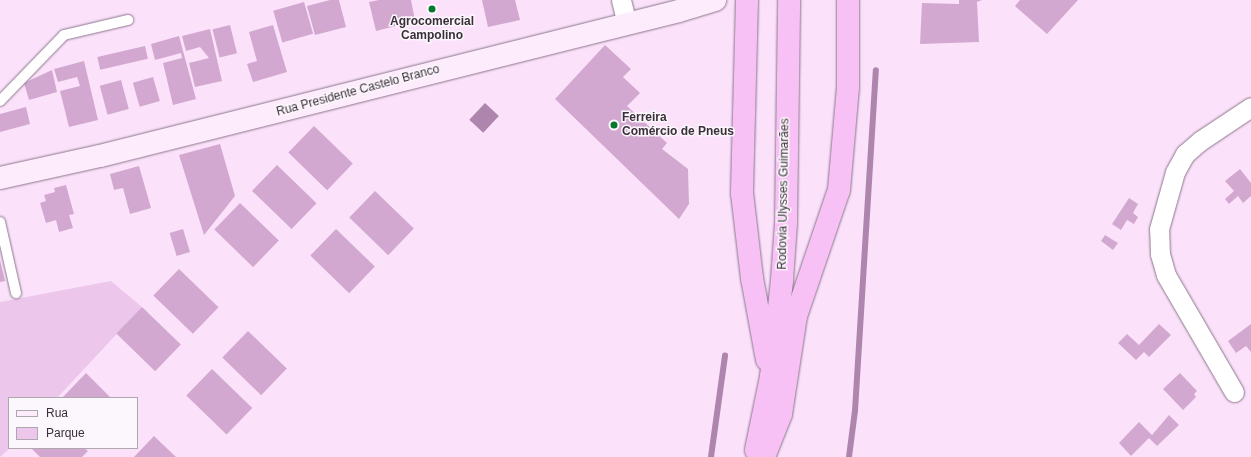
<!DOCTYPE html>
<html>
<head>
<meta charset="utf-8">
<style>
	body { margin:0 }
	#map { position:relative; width:1251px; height:457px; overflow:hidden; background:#fbe2fa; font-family:Helvetica,sans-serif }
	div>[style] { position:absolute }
	.green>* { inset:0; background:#ecc7eb }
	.water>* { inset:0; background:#ae86ad; transform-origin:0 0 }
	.stream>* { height:5.5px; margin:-2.75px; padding:0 2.75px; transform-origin:2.75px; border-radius:2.75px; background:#ae86ad }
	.building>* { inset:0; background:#d2a8d1; transform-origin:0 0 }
	.roads { filter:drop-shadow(0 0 1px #8c768c) drop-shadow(0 0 1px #8c768c) }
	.lane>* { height:10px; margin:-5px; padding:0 5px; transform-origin:5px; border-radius:5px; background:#fff }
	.street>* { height:19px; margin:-9.5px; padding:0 9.5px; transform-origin:9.5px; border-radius:9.5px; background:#fff }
	.secondary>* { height:22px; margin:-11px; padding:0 11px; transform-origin:11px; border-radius:11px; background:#fdecfc }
	.highway>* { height:22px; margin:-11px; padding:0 11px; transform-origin:11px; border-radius:11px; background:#f8c1f6 }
	.dots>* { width:11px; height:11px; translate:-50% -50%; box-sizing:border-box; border:2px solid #fcf7fc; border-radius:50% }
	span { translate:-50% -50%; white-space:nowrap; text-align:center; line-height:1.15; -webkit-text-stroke:3px #fcf7fc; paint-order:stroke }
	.poi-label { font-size:12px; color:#3a3039; font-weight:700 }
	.left { translate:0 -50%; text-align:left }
	.street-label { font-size:12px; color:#3a3039 }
	.legend { position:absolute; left:8px; top:397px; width:130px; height:52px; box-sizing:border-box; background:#fcf7fc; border:1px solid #aea7ae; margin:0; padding:5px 7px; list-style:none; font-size:12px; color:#3a3039 }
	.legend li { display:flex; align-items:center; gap:8px; height:20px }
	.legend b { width:20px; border:1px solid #aea7ae }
</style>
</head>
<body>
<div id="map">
	<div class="green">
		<div style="clip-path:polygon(111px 281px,142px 307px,57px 398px,9px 398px,10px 448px,0 457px,0 302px)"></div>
	</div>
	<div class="water">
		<div style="left:485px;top:103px;width:19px;height:23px;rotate:43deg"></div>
	</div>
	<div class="stream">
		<div style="left:711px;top:457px;width:102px;rotate:-82.1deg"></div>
		<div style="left:849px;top:457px;width:46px;rotate:-82.6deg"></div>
		<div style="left:855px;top:411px;width:341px;rotate:-86.5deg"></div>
	</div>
	<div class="building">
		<div style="clip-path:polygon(330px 0,339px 0,346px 27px,315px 35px,307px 6px)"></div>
		<div style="clip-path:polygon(379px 0,411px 0,415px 21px,376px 31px,369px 2px)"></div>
		<div style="clip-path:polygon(482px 0,515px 0,520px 20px,488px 27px)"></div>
		<div style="clip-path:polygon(959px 0,982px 0,977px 2px,979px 42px,920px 44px,922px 3px,959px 4px)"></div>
		<div style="clip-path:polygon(1020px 0,1078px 0,1047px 34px,1015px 6px)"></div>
		<div style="left:304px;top:2px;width:33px;height:32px;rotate:74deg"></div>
		<div style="left:230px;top:25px;width:29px;height:18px;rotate:76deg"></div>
		<div style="clip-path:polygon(273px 25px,287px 72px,253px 82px,247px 64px,257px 61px,249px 32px)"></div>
		<div style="clip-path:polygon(210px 29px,222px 81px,195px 87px,189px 63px,209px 58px,200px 47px,186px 51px,182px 36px)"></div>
		<div style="clip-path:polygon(179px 36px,196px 99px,173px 105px,163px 63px,182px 58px,181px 53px,155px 60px,151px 44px)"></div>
		<div style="clip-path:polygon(605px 45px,631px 69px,623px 77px,640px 93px,627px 106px,667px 143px,662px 149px,688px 169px,689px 204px,679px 219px,555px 99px)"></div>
		<div style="left:145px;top:46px;width:13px;height:49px;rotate:77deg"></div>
		<div style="clip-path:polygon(84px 61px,98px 120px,69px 127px,60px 91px,80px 86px,77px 77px,58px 82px,54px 69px)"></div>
		<div style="clip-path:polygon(52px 70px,57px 92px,29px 100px,24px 83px)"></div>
		<div style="left:153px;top:77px;width:25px;height:21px;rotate:74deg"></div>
		<div style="left:121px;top:80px;width:30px;height:22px;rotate:75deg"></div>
		<div style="clip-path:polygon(26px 107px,30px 124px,0 132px,0 114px)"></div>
		<div style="left:314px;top:126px;width:54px;height:37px;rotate:44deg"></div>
		<div style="clip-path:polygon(220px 144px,235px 196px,204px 235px,179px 155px)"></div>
		<div style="left:277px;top:165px;width:55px;height:36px;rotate:44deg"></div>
		<div style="clip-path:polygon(139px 166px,151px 208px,130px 214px,123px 188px,114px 190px,110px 174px)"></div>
		<div style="clip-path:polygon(1240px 169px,1251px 183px,1251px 196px,1243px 203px,1238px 196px,1229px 204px,1225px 199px,1234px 191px,1225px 181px)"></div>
		<div style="clip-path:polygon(66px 185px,74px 214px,69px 215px,73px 228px,59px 232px,56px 220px,46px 223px,40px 203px,46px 201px,44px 195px,55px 192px,54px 188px)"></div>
		<div style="left:375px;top:191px;width:54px;height:37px;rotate:44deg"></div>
		<div style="clip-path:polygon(1129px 198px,1138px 204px,1133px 213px,1138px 217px,1134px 224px,1127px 220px,1121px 230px,1112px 224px)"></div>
		<div style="left:240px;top:203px;width:54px;height:37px;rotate:44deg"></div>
		<div style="left:183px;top:229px;width:24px;height:14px;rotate:73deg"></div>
		<div style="left:336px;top:229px;width:54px;height:37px;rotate:44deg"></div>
		<div style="clip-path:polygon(1105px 235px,1118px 243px,1113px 250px,1101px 241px)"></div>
		<div style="clip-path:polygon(0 260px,5px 281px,0 282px)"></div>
		<div style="left:179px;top:269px;width:55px;height:37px;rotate:44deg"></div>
		<div style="left:142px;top:307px;width:54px;height:37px;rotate:44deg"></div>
		<div style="clip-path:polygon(1159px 324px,1171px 335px,1149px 357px,1144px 352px,1136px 360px,1118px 343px,1127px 334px,1139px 345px)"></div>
		<div style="clip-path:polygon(1251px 324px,1251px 352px,1246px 346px,1236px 353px,1228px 341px)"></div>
		<div style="left:248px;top:331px;width:54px;height:37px;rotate:44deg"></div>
		<div style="left:212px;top:369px;width:56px;height:37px;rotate:44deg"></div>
		<div style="clip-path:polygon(86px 373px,111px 398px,62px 398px)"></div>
		<div style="clip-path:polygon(1180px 373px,1197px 391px,1194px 394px,1196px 397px,1183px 410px,1163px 389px)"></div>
		<div style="clip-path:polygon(1169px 415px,1179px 425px,1157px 446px,1149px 438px,1131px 456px,1119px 443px,1139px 422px,1152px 435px)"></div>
		<div style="clip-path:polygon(154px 436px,176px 457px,134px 457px)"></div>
		<div style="clip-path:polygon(31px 448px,84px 448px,88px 451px,82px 457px,40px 457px)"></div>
	</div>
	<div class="roads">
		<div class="lane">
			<div style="left:0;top:101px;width:92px;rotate:-45.9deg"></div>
			<div style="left:64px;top:35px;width:66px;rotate:-13.2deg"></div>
			<div style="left:0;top:222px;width:73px;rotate:77.3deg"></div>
		</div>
		<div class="street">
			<div style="left:621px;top:0;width:25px;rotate:76deg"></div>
			<div style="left:1234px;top:392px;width:135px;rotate:-120.2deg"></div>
			<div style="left:1166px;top:275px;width:22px;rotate:-106deg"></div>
			<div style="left:1160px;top:254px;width:25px;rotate:-92deg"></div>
			<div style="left:1159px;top:229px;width:59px;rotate:-74.3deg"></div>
			<div style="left:1175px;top:172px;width:21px;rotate:-61deg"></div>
			<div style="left:1185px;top:154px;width:20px;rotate:-41deg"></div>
			<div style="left:1200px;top:141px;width:61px;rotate:-33.7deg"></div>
		</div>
		<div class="secondary">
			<div style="left:0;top:178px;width:102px;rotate:-12.4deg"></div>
			<div style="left:100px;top:156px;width:597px;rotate:-14.06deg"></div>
			<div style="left:679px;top:11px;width:38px;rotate:-17deg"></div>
		</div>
		<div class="highway">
			<div style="left:747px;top:0;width:193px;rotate:91.5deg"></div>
			<div style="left:742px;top:193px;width:86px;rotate:83.3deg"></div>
			<div style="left:752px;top:278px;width:83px;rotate:79.6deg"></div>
			<div style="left:756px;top:450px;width:75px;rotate:-78.4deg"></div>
			<div style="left:771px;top:377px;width:98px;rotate:-83.5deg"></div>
			<div style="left:782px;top:280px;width:57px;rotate:-86deg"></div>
			<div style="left:786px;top:223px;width:223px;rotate:-89.2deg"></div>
			<div style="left:764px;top:457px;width:46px;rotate:-68.4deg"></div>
			<div style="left:781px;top:414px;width:99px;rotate:-81.3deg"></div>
			<div style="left:796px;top:316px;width:133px;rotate:-71.2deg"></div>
			<div style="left:839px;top:190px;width:103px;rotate:-85deg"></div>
			<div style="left:848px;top:87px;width:87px;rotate:-90deg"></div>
		</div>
	</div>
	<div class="dots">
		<div style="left:432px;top:9px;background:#06772c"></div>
		<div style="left:614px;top:125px;background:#06772c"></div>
	</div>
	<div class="poi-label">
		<span style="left:432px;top:29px">Agrocomercial<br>Campolino</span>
		<span class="left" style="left:622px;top:125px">Ferreira<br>Comércio de Pneus</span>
	</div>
	<div class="street-label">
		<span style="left:358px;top:91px;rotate:-15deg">Rua Presidente Castelo Branco</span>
		<span style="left:784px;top:194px;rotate:-89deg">Rodovia Ulysses Guimarães</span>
	</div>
	<ul class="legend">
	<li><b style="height:5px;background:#fdecfc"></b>Rua</li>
	<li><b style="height:11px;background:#ecc7eb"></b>Parque</li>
	</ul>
</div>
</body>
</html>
